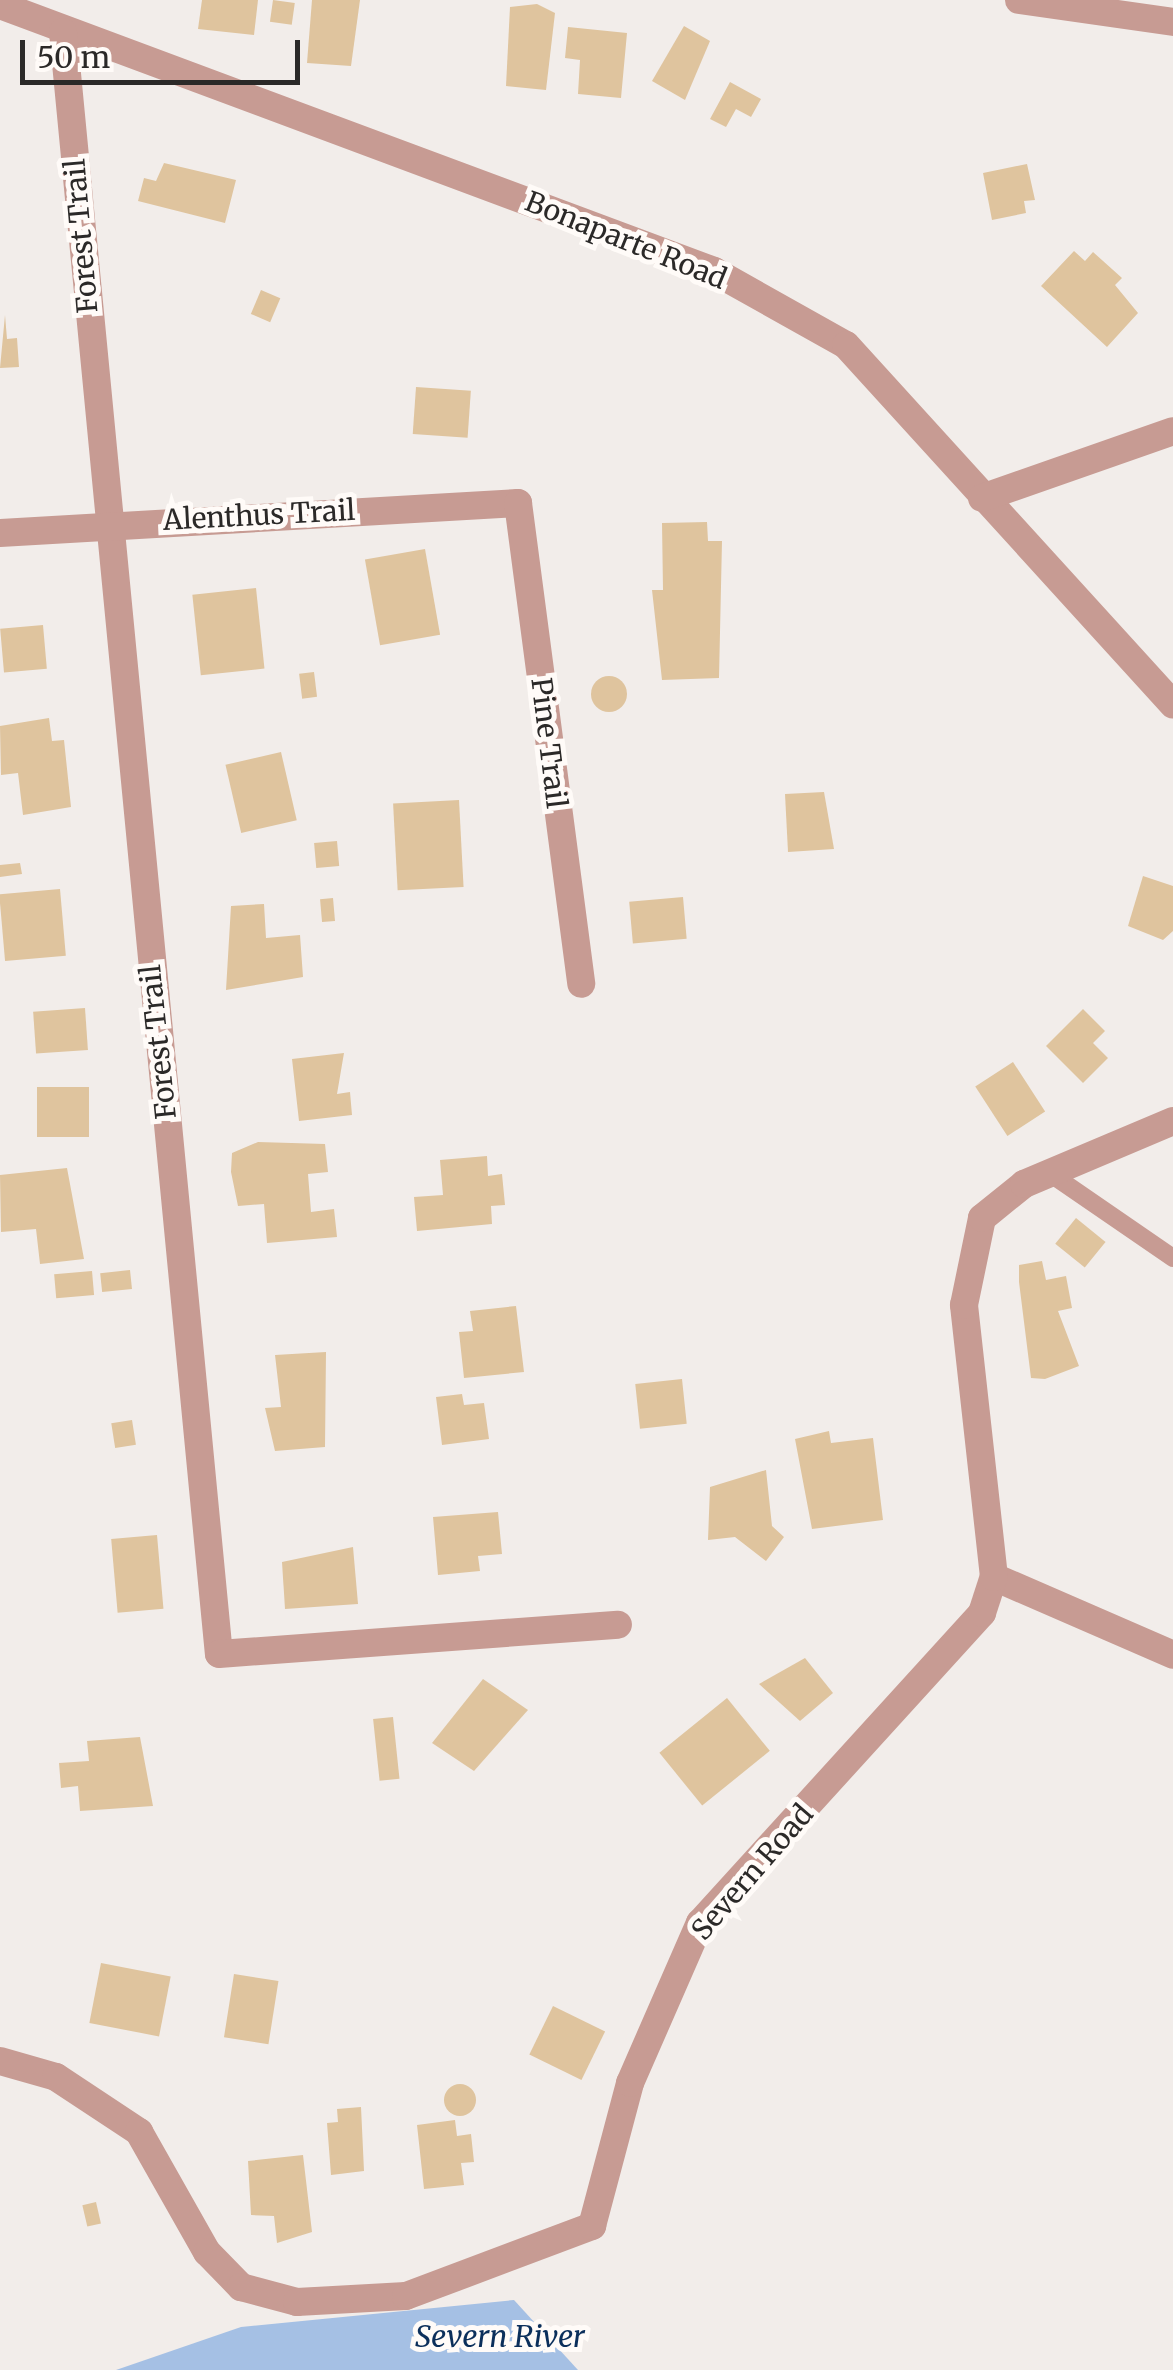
<!DOCTYPE html>
<html>
<head>
<meta charset="utf-8">
<style>
	body { margin:0 }
	#map { position:relative; width:1173px; height:2370px; overflow:hidden; background:#f2edea; font-family:Merriweather,serif }
	div>[style] { position:absolute }
	.water>* { inset:0; background:#a5c0e4 }
	.building>* { inset:0; background:#dfc49e; transform-origin:0 0 }
	.round { border-radius:50% }
	.service>* { height:18px; margin:-9px; padding:0 9px; transform-origin:9px; border-radius:9px; background:#c79b93 }
	.minor>* { height:28px; margin:-14px; padding:0 14px; transform-origin:14px; border-radius:14px; background:#c79b93 }
	span { translate:-50% -50%; white-space:nowrap; text-align:center; line-height:1.15; -webkit-text-stroke:10px #fffbf8; paint-order:stroke }
	.street-label { font-size:28px; color:#2b2928 }
	.water-label { font-size:30px; color:#0b2f5b; font-style:italic }
	.scale { position:absolute; left:20px; top:40px; width:280px; height:45px; box-sizing:border-box; border:5px solid #2b2928; border-top:0; padding-left:12px; font-size:30px; line-height:35px; white-space:nowrap; color:#2b2928; -webkit-text-stroke:8px #fffbf8; paint-order:stroke }
</style>
</head>
<body>
<div id="map">
	<div class="water">
		<div style="clip-path:polygon(514px 2300px,578px 2370px,116px 2370px,241px 2327px)"></div>
	</div>
	<div class="building">
		<div style="clip-path:polygon(202px 0,258px 0,254px 35px,198px 29px)"></div>
		<div style="left:273px;top:0;width:22px;height:22px;rotate:8deg"></div>
		<div style="clip-path:polygon(312px 0,360px 0,351px 66px,307px 63px)"></div>
		<div style="clip-path:polygon(537px 4px,555px 13px,546px 90px,506px 86px,510px 7px)"></div>
		<div style="clip-path:polygon(684px 26px,710px 41px,685px 100px,652px 81px)"></div>
		<div style="clip-path:polygon(568px 27px,627px 33px,621px 98px,578px 94px,580px 60px,565px 58px)"></div>
		<div style="clip-path:polygon(730px 82px,761px 99px,751px 117px,736px 109px,726px 127px,710px 119px)"></div>
		<div style="clip-path:polygon(164px 163px,236px 180px,225px 223px,138px 201px,144px 178px,156px 181px)"></div>
		<div style="clip-path:polygon(1027px 164px,1035px 200px,1024px 201px,1026px 213px,992px 220px,983px 173px)"></div>
		<div style="clip-path:polygon(1074px 251px,1085px 261px,1093px 252px,1122px 278px,1115px 285px,1138px 313px,1107px 347px,1041px 286px)"></div>
		<div style="left:261px;top:290px;width:21px;height:26px;rotate:23deg"></div>
		<div style="clip-path:polygon(5px 315px,7px 339px,17px 338px,19px 367px,0 368px)"></div>
		<div style="left:416px;top:387px;width:55px;height:47px;rotate:4deg"></div>
		<div style="clip-path:polygon(707px 522px,708px 541px,722px 541px,719px 678px,662px 680px,652px 590px,663px 590px,662px 523px)"></div>
		<div style="left:425px;top:549px;width:87px;height:61px;rotate:80deg"></div>
		<div style="left:256px;top:588px;width:81px;height:64px;rotate:84deg"></div>
		<div style="left:43px;top:625px;width:44px;height:43px;rotate:85deg"></div>
		<div style="left:314px;top:672px;width:25px;height:15px;rotate:83deg"></div>
		<div class="round" style="left:591px;top:676px;width:36px;height:36px"></div>
		<div style="clip-path:polygon(49px 718px,52px 741px,64px 740px,71px 807px,23px 815px,18px 773px,1px 775px,0 726px)"></div>
		<div style="left:281px;top:752px;width:70px;height:57px;rotate:77deg"></div>
		<div style="clip-path:polygon(824px 792px,834px 849px,788px 852px,785px 794px)"></div>
		<div style="left:459px;top:800px;width:87px;height:66px;rotate:87deg"></div>
		<div style="left:337px;top:841px;width:25px;height:23px;rotate:85deg"></div>
		<div style="clip-path:polygon(20px 863px,22px 874px,0 877px,0 865px)"></div>
		<div style="clip-path:polygon(1143px 876px,1173px 886px,1173px 931px,1163px 940px,1128px 926px)"></div>
		<div style="left:60px;top:889px;width:67px;height:61px;rotate:85deg"></div>
		<div style="left:683px;top:897px;width:42px;height:54px;rotate:85deg"></div>
		<div style="left:333px;top:898px;width:23px;height:13px;rotate:85deg"></div>
		<div style="clip-path:polygon(264px 904px,266px 938px,300px 935px,303px 977px,226px 990px,231px 906px)"></div>
		<div style="left:85px;top:1008px;width:42px;height:52px;rotate:86deg"></div>
		<div style="clip-path:polygon(1083px 1009px,1105px 1031px,1093px 1043px,1108px 1058px,1083px 1083px,1046px 1046px)"></div>
		<div style="clip-path:polygon(344px 1053px,337px 1094px,350px 1092px,352px 1115px,299px 1121px,292px 1059px)"></div>
		<div style="left:1013px;top:1062px;width:59px;height:45px;rotate:57deg"></div>
		<div style="left:89px;top:1087px;width:50px;height:52px;rotate:90deg"></div>
		<div style="clip-path:polygon(258px 1142px,325px 1144px,328px 1172px,308px 1174px,311px 1212px,334px 1209px,337px 1237px,267px 1243px,264px 1204px,238px 1206px,231px 1172px,232px 1153px)"></div>
		<div style="clip-path:polygon(487px 1156px,488px 1176px,502px 1174px,505px 1205px,491px 1206px,492px 1224px,417px 1231px,414px 1197px,443px 1195px,440px 1160px)"></div>
		<div style="clip-path:polygon(67px 1168px,84px 1259px,40px 1264px,36px 1229px,1px 1232px,0 1175px)"></div>
		<div style="left:1076px;top:1218px;width:38px;height:33px;rotate:39deg"></div>
		<div style="clip-path:polygon(1042px 1261px,1046px 1280px,1066px 1276px,1072px 1308px,1058px 1311px,1079px 1366px,1045px 1379px,1031px 1378px,1019px 1282px,1019px 1265px)"></div>
		<div style="left:130px;top:1270px;width:19px;height:30px;rotate:84deg"></div>
		<div style="left:92px;top:1271px;width:24px;height:38px;rotate:85deg"></div>
		<div style="clip-path:polygon(516px 1306px,524px 1372px,464px 1378px,459px 1332px,473px 1331px,470px 1311px)"></div>
		<div style="clip-path:polygon(326px 1352px,325px 1447px,275px 1451px,265px 1408px,281px 1407px,275px 1355px)"></div>
		<div style="left:682px;top:1379px;width:45px;height:47px;rotate:84deg"></div>
		<div style="clip-path:polygon(462px 1394px,464px 1405px,484px 1403px,489px 1439px,442px 1445px,436px 1397px)"></div>
		<div style="left:132px;top:1420px;width:25px;height:21px;rotate:81deg"></div>
		<div style="clip-path:polygon(829px 1431px,831px 1443px,873px 1438px,883px 1520px,812px 1529px,795px 1439px)"></div>
		<div style="clip-path:polygon(766px 1470px,772px 1526px,784px 1537px,766px 1561px,735px 1537px,708px 1540px,710px 1487px)"></div>
		<div style="clip-path:polygon(498px 1512px,502px 1554px,478px 1556px,480px 1571px,438px 1575px,433px 1517px)"></div>
		<div style="left:157px;top:1535px;width:74px;height:46px;rotate:85deg"></div>
		<div style="clip-path:polygon(353px 1547px,358px 1604px,285px 1609px,282px 1562px)"></div>
		<div style="clip-path:polygon(805px 1658px,833px 1693px,800px 1721px,759px 1684px)"></div>
		<div style="clip-path:polygon(483px 1679px,528px 1710px,474px 1771px,432px 1743px)"></div>
		<div style="left:727px;top:1698px;width:68px;height:87px;rotate:51deg"></div>
		<div style="left:393px;top:1717px;width:62px;height:20px;rotate:84deg"></div>
		<div style="clip-path:polygon(140px 1737px,153px 1806px,80px 1811px,78px 1786px,61px 1788px,59px 1763px,89px 1761px,87px 1741px)"></div>
		<div style="left:101px;top:1963px;width:71px;height:61px;rotate:11deg"></div>
		<div style="left:234px;top:1974px;width:45px;height:64px;rotate:9deg"></div>
		<div style="left:553px;top:2006px;width:58px;height:54px;rotate:26deg"></div>
		<div class="round" style="left:444px;top:2084px;width:32px;height:32px"></div>
		<div style="clip-path:polygon(361px 2107px,364px 2171px,331px 2175px,327px 2123px,338px 2122px,337px 2109px)"></div>
		<div style="clip-path:polygon(455px 2120px,457px 2136px,471px 2134px,474px 2162px,461px 2163px,464px 2185px,424px 2189px,417px 2125px)"></div>
		<div style="clip-path:polygon(303px 2155px,312px 2232px,277px 2243px,274px 2216px,251px 2215px,248px 2161px)"></div>
		<div style="left:96px;top:2202px;width:22px;height:14px;rotate:77deg"></div>
	</div>
	<div class="service">
		<div style="left:1048px;top:1172px;width:152px;rotate:34.5deg"></div>
	</div>
	<div class="minor">
		<div style="left:1019px;top:0;width:156px;rotate:8.1deg"></div>
		<div style="left:0;top:5px;width:762px;rotate:20.43deg"></div>
		<div style="left:714px;top:271px;width:151px;rotate:29.3deg"></div>
		<div style="left:846px;top:345px;width:486px;rotate:47.7deg"></div>
		<div style="left:63px;top:32px;width:1629px;rotate:84.51deg"></div>
		<div style="left:219px;top:1654px;width:400px;rotate:-4.2deg"></div>
		<div style="left:982px;top:498px;width:202px;rotate:-19.3deg"></div>
		<div style="left:0;top:533px;width:519px;rotate:-3.31deg"></div>
		<div style="left:518px;top:503px;width:485px;rotate:82.5deg"></div>
		<div style="left:994px;top:1577px;width:195px;rotate:23.5deg"></div>
		<div style="left:0;top:2061px;width:58px;rotate:15.9deg"></div>
		<div style="left:56px;top:2077px;width:100px;rotate:33.5deg"></div>
		<div style="left:139px;top:2132px;width:138px;rotate:60.5deg"></div>
		<div style="left:207px;top:2252px;width:49px;rotate:45.8deg"></div>
		<div style="left:241px;top:2287px;width:58px;rotate:15deg"></div>
		<div style="left:297px;top:2302px;width:109px;rotate:-3.2deg"></div>
		<div style="left:406px;top:2296px;width:199px;rotate:-20.6deg"></div>
		<div style="left:592px;top:2226px;width:148px;rotate:-75.1deg"></div>
		<div style="left:630px;top:2083px;width:175px;rotate:-66.4deg"></div>
		<div style="left:700px;top:1923px;width:419px;rotate:-47.7deg"></div>
		<div style="left:982px;top:1613px;width:38px;rotate:-72deg"></div>
		<div style="left:994px;top:1577px;width:274px;rotate:-96.3deg"></div>
		<div style="left:964px;top:1305px;width:89px;rotate:-78.3deg"></div>
		<div style="left:982px;top:1218px;width:54px;rotate:-39deg"></div>
		<div style="left:1024px;top:1184px;width:162px;rotate:-22.9deg"></div>
	</div>
	<div class="street-label">
		<span style="left:81px;top:236px;rotate:-95deg">Forest Trail</span>
		<span style="left:626px;top:240px;rotate:22deg">Bonaparte Road</span>
		<span style="left:259px;top:515px;rotate:-3deg">Alenthus Trail</span>
		<span style="left:549px;top:743px;rotate:83deg">Pine Trail</span>
		<span style="left:158px;top:1042px;rotate:-96deg">Forest Trail</span>
		<span style="left:752px;top:1872px;rotate:-49deg">Severn Road</span>
	</div>
	<div class="water-label">
		<span style="left:500px;top:2336px">Severn River</span>
	</div>
	<div class="scale">50 m</div>
</div>
</body>
</html>
